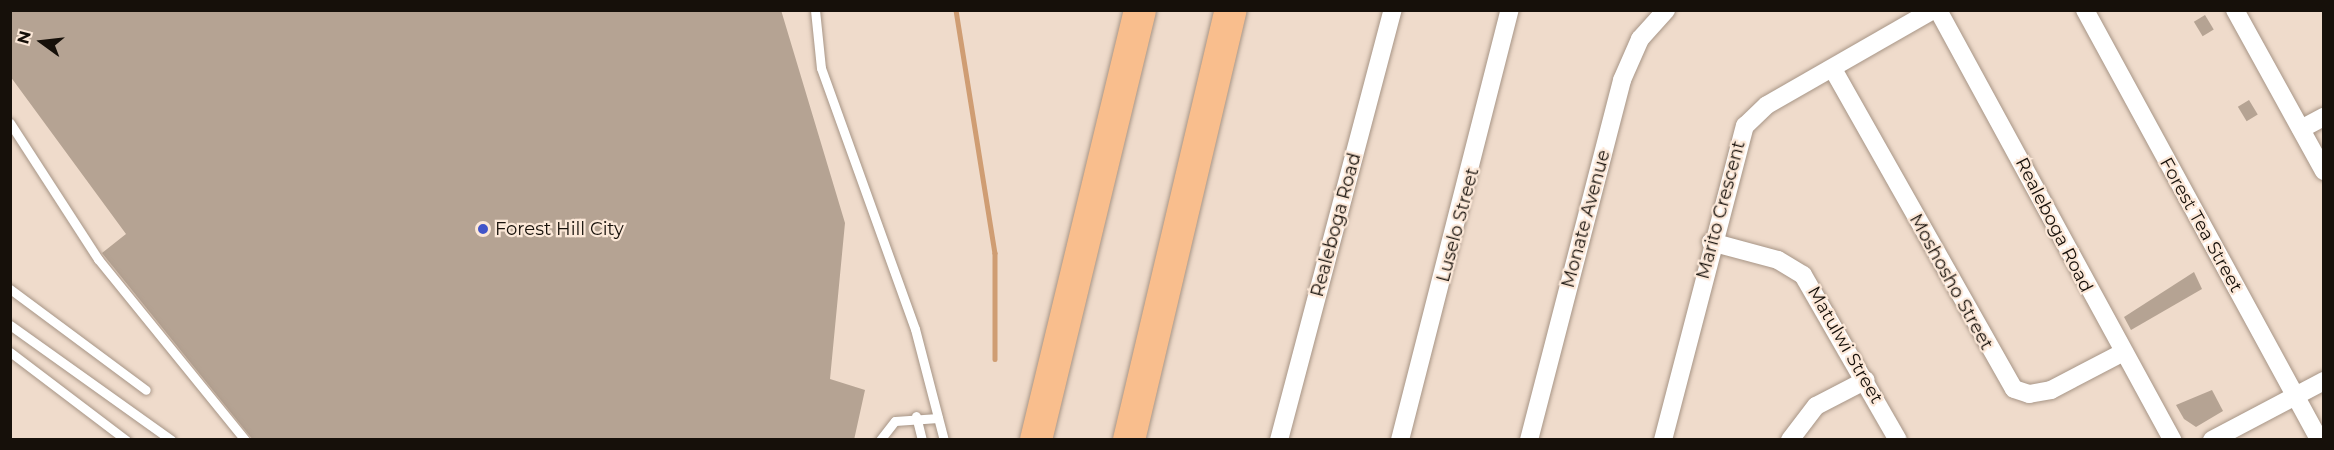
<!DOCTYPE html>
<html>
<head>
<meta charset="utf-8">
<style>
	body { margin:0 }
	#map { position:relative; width:2334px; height:450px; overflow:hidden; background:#efdbcb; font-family:Montserrat,sans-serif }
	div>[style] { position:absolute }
	.stream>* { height:4.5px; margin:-2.25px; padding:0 2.25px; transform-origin:2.25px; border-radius:2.25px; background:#cf9d73 }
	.building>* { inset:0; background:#b5a393; transform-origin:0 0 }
	.roads { filter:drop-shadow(0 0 2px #a79586) drop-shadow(0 0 2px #a79586) }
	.service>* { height:9px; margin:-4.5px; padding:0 4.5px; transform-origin:4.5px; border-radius:4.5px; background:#fff }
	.minor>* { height:18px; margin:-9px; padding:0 9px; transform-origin:9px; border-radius:9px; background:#fff }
	.motorway>* { height:32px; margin:-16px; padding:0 16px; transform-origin:16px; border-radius:16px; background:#f9be8d }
	.dots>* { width:16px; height:16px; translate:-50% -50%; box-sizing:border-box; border:3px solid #fce8d8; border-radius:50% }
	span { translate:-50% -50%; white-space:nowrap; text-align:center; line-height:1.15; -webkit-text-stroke:4.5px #fce8d8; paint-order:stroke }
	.street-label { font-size:18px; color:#16100a }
	.poi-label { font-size:18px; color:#16100a }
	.left { translate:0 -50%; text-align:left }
	.frame { position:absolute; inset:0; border:12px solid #16100a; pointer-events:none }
	.north { position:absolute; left:12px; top:12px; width:60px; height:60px; -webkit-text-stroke:4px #fce8d8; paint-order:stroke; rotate:285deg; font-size:16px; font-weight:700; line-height:24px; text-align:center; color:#16100a }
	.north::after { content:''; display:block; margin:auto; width:21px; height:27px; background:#16100a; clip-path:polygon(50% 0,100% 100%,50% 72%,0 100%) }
</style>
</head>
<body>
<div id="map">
	<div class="stream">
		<div style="left:956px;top:10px;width:246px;rotate:80.9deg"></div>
		<div style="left:995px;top:253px;width:106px;rotate:90deg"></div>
	</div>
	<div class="building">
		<div style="clip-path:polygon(10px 10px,781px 10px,845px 223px,830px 379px,865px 390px,854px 440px,253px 440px,102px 253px,126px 234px,10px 76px)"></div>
		<div style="left:2205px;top:15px;width:17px;height:13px;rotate:59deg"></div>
		<div style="left:2249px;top:100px;width:17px;height:13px;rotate:59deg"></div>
		<div style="clip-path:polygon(2194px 272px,2202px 289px,2131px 330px,2124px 317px)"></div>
		<div style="clip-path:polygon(2212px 390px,2223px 411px,2196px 427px,2184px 419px,2176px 405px)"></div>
	</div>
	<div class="roads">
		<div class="service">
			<div style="left:815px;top:10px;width:58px;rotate:84.1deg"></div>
			<div style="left:821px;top:68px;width:277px;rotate:70.2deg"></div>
			<div style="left:915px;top:329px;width:115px;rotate:75.4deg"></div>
			<div style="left:10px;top:123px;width:162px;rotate:57.1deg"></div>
			<div style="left:98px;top:259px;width:233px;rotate:50.9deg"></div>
			<div style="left:10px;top:289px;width:169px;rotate:36.6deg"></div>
			<div style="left:10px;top:325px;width:198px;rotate:35.5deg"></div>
			<div style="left:10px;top:352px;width:146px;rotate:37.2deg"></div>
			<div style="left:916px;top:416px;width:25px;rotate:76deg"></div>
			<div style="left:880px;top:440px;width:24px;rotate:-52deg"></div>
			<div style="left:895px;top:421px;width:43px;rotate:-4deg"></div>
		</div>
		<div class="minor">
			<div style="left:1938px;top:10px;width:490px;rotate:61.4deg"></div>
			<div style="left:2085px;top:10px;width:490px;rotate:61.4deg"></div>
			<div style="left:2235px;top:10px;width:184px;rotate:61.1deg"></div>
			<div style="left:1834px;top:71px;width:365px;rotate:60.5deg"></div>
			<div style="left:2014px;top:389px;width:16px;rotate:18deg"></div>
			<div style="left:2029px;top:394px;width:22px;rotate:-10deg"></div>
			<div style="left:2051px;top:390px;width:78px;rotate:-27.6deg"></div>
			<div style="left:2301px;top:129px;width:26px;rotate:-28deg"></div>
			<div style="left:1711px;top:242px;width:69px;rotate:15deg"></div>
			<div style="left:1778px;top:260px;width:29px;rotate:31deg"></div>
			<div style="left:1803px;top:275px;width:190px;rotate:60.1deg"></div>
			<div style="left:1279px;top:440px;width:445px;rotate:-75.2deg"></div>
			<div style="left:1400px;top:440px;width:444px;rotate:-75.7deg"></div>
			<div style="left:1529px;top:440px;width:372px;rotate:-75.5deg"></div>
			<div style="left:1622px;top:80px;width:45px;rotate:-66.3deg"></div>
			<div style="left:1640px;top:39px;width:39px;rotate:-48deg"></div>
			<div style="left:1663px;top:440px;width:325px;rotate:-75.4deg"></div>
			<div style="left:1745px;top:126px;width:30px;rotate:-44deg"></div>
			<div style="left:1767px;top:105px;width:191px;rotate:-29.8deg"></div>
			<div style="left:1790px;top:440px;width:43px;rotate:-52.6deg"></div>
			<div style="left:1816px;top:406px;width:56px;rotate:-27.5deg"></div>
			<div style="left:2212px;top:440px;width:127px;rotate:-27.8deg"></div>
		</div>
		<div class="motorway">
			<div style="left:1036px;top:440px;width:442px;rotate:-76.4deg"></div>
			<div style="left:1129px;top:440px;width:442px;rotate:-76.7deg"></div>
		</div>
	</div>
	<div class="dots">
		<div style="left:483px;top:229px;background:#4255c9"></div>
	</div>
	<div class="street-label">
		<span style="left:1721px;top:210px;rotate:-75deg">Marito Crescent</span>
		<span style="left:1586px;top:219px;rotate:-75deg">Monate Avenue</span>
		<span style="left:1336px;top:225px;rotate:-75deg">Realeboga Road</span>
		<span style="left:1458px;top:225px;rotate:-75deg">Luselo Street</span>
		<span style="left:2054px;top:225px;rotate:63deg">Realeboga Road</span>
		<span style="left:2201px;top:225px;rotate:61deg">Forest Tea Street</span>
		<span style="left:1951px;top:282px;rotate:61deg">Moshosho Street</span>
		<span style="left:1845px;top:345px;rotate:60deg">Matulwi Street</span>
	</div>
	<div class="poi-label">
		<span class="left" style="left:495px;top:229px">Forest Hill City</span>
	</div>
	<div class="frame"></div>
	<div class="north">N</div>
</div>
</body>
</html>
